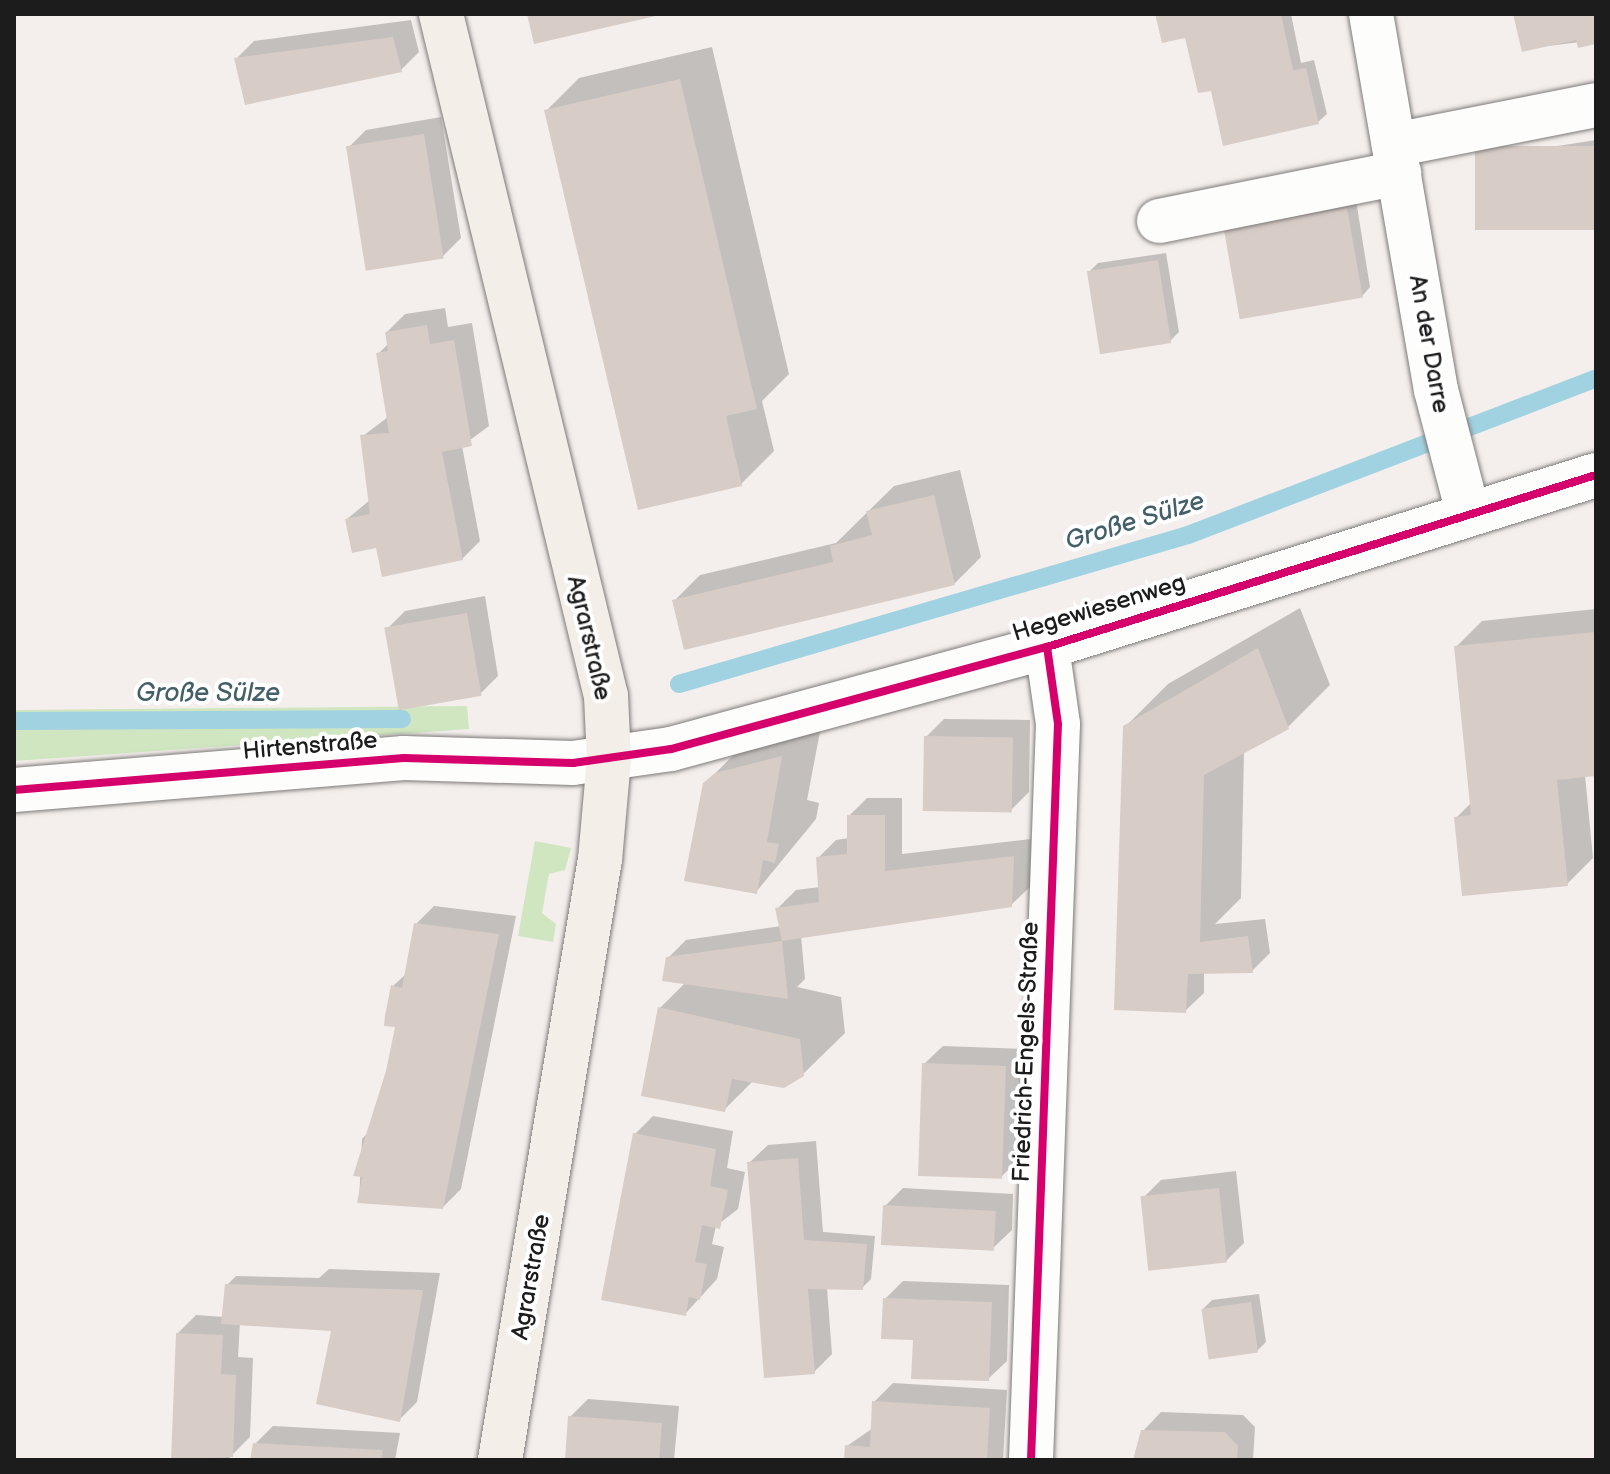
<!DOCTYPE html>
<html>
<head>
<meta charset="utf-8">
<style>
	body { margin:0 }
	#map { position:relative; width:1610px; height:1474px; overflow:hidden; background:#f4efec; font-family:"Balsamiq Sans",sans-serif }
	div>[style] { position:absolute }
	.green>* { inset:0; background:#d0e6c0 }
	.shadow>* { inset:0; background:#0003 }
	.stream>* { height:18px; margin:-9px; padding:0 9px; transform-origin:9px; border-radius:9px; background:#a1d2e2 }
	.building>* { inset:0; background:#d8ccc6; transform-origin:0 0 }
	.roads { filter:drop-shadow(0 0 2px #7d7b7a) drop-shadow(0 0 2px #7d7b7a) }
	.minor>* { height:44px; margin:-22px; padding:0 22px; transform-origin:22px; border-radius:22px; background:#fdfdfc }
	.major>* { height:44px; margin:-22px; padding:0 22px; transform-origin:22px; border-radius:22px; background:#f3eee8 }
	.cycleway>* { height:8px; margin:-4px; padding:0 4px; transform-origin:4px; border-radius:4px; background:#d6006c }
	span { translate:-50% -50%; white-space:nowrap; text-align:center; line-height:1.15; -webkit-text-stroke:8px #fff; paint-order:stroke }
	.street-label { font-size:24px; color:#1c1c1c }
	.water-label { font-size:26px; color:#436069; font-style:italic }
	.frame { position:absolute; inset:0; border:16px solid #1c1c1c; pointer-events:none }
</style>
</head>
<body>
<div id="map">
	<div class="green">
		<div style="clip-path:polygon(467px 706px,469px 729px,14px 761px,14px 710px)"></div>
		<div style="clip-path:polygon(535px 841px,571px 848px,565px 870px,549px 874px,542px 913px,556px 924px,553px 942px,518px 936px)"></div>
	</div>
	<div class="shadow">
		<div style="clip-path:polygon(1157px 14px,1291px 14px,1301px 63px,1314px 60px,1327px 114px,1318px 122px,1212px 89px,1186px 36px)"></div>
		<div style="clip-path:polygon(1515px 14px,1596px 14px,1596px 40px,1523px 49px)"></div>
		<div style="clip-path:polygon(411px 20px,419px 52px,401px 70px,236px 59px,254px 41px)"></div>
		<div style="clip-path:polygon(712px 47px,789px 374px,762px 401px,774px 451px,741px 484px,546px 111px,579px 78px)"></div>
		<div style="clip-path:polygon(441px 117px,461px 238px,443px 256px,348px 148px,366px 130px)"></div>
		<div style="clip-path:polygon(1596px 140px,1596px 227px,1479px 166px,1488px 157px)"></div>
		<div style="clip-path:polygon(1356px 200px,1370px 287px,1362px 296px,1226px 229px)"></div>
		<div style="clip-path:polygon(1166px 253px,1179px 332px,1170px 341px,1089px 272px,1098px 263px)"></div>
		<div style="clip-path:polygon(445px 308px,448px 327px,472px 323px,489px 426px,462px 446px,480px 541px,462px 559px,378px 546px,347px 519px,370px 500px,363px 436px,388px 417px,378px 354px,389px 343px,387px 332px,405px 314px)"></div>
		<div style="clip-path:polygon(960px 470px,981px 557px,954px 584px,674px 601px,700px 575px,836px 543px,894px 486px)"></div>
		<div style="clip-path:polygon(485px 596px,498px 676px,480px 694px,387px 629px,405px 611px)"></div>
		<div style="clip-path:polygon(1300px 608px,1330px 685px,1288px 727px,1244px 751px,1241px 898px,1215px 924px,1265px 919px,1270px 953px,1252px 971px,1204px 972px,1204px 993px,1185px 1011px,1125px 727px,1168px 684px)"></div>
		<div style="clip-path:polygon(1596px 609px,1596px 774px,1585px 775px,1593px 858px,1567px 884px,1456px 818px,1472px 802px,1456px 647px,1482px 621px)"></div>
		<div style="clip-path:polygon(823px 716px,807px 800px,819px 803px,816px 819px,756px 892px,705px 784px,747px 741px)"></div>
		<div style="clip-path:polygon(944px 719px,1030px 720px,1029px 792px,1011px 810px,926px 737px)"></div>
		<div style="clip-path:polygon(867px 798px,902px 798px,902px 854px,1031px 839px,1030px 887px,1011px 905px,801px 936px,805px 979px,797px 987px,841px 997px,845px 1033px,802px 1075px,753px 1081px,724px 1110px,660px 1008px,686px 982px,668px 958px,686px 940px,781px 926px,778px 908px,796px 890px,820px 887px,818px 858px,836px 840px,849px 838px,849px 816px)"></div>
		<div style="clip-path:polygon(434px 906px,516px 916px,461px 1189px,443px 1207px,359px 1202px,362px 1139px,374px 1126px,397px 1026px,393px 986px,407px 973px,416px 924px)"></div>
		<div style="clip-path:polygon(943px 1046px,1023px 1049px,1019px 1159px,1001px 1177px,924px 1064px)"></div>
		<div style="clip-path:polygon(653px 1116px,733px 1131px,727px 1168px,745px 1172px,738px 1209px,716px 1226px,712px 1244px,724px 1247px,717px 1279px,685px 1314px,635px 1134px)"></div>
		<div style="clip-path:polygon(816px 1141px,823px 1232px,875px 1236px,871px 1279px,862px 1288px,827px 1288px,832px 1354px,814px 1372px,749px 1163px,768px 1145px)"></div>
		<div style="clip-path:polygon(1236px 1171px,1244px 1243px,1226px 1261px,1143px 1198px,1161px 1180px)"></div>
		<div style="clip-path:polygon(903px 1188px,1013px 1194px,1012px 1230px,993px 1248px,885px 1206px)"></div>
		<div style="clip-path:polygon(329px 1269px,440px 1273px,417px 1402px,399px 1420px,334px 1329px,240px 1322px,238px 1357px,253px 1358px,250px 1437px,229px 1458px,253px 1458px,255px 1444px,273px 1426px,400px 1433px,395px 1460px,173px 1460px,178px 1333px,196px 1315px,224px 1317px,227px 1285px,236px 1276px,319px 1278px)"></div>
		<div style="clip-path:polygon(903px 1281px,1009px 1285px,1007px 1361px,988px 1379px,915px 1339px,885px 1299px)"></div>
		<div style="clip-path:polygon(1259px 1294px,1266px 1342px,1257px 1351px,1203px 1309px,1212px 1300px)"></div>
		<div style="clip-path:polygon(893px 1383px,1007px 1390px,1003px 1460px,846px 1460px,847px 1446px,873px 1428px,874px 1402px)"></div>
		<div style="clip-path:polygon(588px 1399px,679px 1406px,674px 1460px,567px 1460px,570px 1417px)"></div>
		<div style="clip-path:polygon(1161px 1412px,1243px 1415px,1255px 1427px,1253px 1460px,1139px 1460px,1143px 1431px)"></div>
	</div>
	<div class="stream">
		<div style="left:679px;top:684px;width:530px;rotate:-16.32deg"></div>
		<div style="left:1188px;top:535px;width:437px;rotate:-21deg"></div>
		<div style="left:14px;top:721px;width:388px;rotate:-0.3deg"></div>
	</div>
	<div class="building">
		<div style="clip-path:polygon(527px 14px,660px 14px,660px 15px,534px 44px)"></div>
		<div style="clip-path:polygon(1155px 14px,1281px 14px,1293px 70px,1306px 68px,1319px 124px,1223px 146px,1211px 91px,1198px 93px,1185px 38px,1162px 43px)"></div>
		<div style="clip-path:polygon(1513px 14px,1596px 14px,1596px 44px,1578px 48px,1576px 40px,1522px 52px)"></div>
		<div style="clip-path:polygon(393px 37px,402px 72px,245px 105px,234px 58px)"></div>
		<div style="clip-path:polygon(680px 79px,757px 409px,726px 416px,742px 486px,638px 510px,544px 110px)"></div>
		<div style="left:424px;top:134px;width:126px;height:79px;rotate:81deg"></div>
		<div style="left:1596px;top:146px;width:84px;height:121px;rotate:90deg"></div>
		<div style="left:1347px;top:208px;width:91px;height:125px;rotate:80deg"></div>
		<div style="left:1158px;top:260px;width:84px;height:72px;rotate:81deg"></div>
		<div style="clip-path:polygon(427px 325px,430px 344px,454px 340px,472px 446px,442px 452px,463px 560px,382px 577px,376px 548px,352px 553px,345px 519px,370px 514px,360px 435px,389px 433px,376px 353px,388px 351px,385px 332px)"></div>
		<div style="clip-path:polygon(934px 495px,955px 585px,684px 650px,672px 600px,833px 562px,830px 546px,872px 535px,866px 511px)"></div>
		<div style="left:467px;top:613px;width:84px;height:84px;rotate:80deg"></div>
		<div style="clip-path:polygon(1596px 632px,1596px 776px,1557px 780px,1568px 886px,1462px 896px,1454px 817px,1471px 815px,1454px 646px)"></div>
		<div style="clip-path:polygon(1258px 648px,1289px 729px,1204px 775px,1200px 942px,1248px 936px,1253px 973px,1188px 974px,1186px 1013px,1114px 1010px,1123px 726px)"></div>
		<div style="left:924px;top:736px;width:89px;height:75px;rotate:1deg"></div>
		<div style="clip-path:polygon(782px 756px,767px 842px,779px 844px,775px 863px,763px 860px,757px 894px,684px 881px,703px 783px,715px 773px)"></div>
		<div style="clip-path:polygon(847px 815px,885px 815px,885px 871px,1014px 856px,1012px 907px,782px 941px,775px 908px,819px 902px,816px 857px,847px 854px)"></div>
		<div style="clip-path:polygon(414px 923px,499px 934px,443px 1209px,357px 1203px,362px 1177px,353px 1176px,386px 1071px,395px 1027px,384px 1026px,385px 1016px,391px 985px,402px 988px)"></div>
		<div style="clip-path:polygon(782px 941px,788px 999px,662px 981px,666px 957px)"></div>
		<div style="clip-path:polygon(658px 1007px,800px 1039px,804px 1076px,784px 1088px,732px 1079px,725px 1112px,641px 1096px)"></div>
		<div style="left:922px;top:1063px;width:84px;height:113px;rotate:2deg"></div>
		<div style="clip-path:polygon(633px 1133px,716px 1149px,710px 1186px,728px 1190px,720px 1229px,702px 1225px,695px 1262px,707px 1264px,700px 1300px,689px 1297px,686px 1316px,601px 1300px)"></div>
		<div style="clip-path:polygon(798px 1158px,804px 1240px,867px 1244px,863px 1290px,808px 1289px,815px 1374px,764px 1378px,747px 1162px)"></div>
		<div style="left:1219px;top:1188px;width:75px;height:79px;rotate:84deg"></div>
		<div style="left:883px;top:1205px;width:113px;height:40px;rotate:3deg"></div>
		<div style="clip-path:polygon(225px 1284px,423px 1290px,400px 1422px,316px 1404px,331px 1331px,221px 1324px)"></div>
		<div style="clip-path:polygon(883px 1298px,992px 1302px,989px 1381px,911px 1379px,913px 1340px,881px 1339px)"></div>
		<div style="left:1251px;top:1302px;width:51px;height:50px;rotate:82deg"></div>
		<div style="clip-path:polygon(176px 1333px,223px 1335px,221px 1374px,236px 1375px,233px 1457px,171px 1460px)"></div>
		<div style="clip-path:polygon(872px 1401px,990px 1408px,987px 1460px,844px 1460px,845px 1445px,870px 1447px)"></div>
		<div style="clip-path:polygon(568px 1416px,662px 1423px,659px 1460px,565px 1460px)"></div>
		<div style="clip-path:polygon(1141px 1430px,1225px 1432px,1238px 1446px,1237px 1460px,1133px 1460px)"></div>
		<div style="clip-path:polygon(253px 1443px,383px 1450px,381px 1460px,250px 1460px)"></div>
	</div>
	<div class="roads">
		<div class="minor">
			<div style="left:1371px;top:14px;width:382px;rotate:80.2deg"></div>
			<div style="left:1436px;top:390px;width:127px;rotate:75.4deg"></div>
			<div style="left:1394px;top:145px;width:206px;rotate:-11.2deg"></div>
			<div style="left:1159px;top:221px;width:245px;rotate:-11.3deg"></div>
			<div style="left:14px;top:790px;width:391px;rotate:-4.7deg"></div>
			<div style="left:404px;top:758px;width:169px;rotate:1.7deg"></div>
			<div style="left:573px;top:763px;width:99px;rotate:-8.1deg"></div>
			<div style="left:671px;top:749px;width:390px;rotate:-15.2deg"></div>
			<div style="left:1047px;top:647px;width:575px;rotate:-17.4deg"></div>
			<div style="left:1031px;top:1460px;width:736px;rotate:-87.9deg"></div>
			<div style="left:1058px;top:724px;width:78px;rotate:-98.1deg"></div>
		</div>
		<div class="major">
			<div style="left:441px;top:14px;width:702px;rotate:76.4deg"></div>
			<div style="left:606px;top:696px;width:63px;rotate:87.3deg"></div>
			<div style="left:609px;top:759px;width:100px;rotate:95.1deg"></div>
			<div style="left:600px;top:859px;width:609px;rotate:99.45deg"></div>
		</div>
	</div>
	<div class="cycleway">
		<div style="left:14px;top:790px;width:391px;rotate:-4.7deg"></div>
		<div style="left:404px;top:758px;width:169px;rotate:1.7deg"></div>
		<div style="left:573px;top:763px;width:99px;rotate:-8.1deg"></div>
		<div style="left:671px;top:749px;width:390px;rotate:-15.2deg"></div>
		<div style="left:1047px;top:647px;width:575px;rotate:-17.4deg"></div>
		<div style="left:1031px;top:1460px;width:736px;rotate:-87.9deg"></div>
		<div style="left:1058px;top:724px;width:78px;rotate:-98.1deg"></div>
	</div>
	<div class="street-label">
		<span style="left:1429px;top:344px;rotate:80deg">An der Darre</span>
		<span style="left:1099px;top:608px;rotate:-17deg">Hegewiesenweg</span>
		<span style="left:589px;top:638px;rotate:77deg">Agrarstraße</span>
		<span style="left:310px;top:746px;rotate:-5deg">Hirtenstraße</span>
		<span style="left:1026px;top:1052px;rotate:-88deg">Friedrich-Engels-Straße</span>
		<span style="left:531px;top:1277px;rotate:-80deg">Agrarstraße</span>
	</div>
	<div class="water-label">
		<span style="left:1135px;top:522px;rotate:-17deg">Große Sülze</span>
		<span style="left:208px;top:694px">Große Sülze</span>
	</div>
	<div class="frame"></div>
</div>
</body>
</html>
